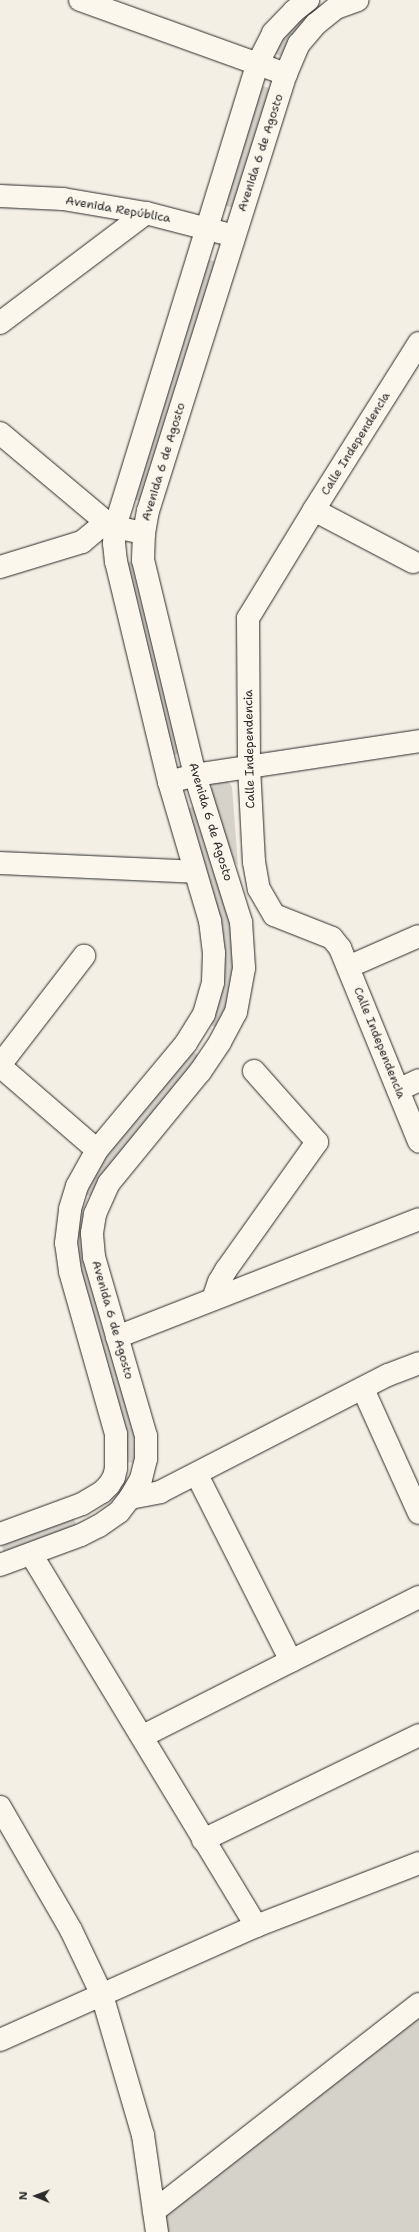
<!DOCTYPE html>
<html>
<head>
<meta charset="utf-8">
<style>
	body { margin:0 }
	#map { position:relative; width:419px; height:2232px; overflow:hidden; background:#f3efe4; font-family:"Shantell Sans",sans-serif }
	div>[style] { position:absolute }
	.green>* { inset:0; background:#d5d2c9; transform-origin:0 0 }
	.roads { filter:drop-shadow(0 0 1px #2b2b2b) drop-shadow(0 0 1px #2b2b2b) }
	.minor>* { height:22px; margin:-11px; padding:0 11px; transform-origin:11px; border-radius:11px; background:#fbf7ec }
	.highway>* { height:22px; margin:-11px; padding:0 11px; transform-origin:11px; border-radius:11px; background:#fbf7ec }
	span { translate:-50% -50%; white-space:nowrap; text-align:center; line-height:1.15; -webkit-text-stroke:3px #fbf7ec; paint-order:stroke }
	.street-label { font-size:12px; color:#2b2b2b }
	.north { position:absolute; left:16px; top:2176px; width:40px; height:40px; -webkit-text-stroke:3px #fbf7ec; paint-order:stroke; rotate:271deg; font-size:11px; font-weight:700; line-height:16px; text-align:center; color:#2b2b2b }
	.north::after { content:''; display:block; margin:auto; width:14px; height:18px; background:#2b2b2b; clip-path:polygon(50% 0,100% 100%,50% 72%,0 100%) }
</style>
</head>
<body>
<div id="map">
	<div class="green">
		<div style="clip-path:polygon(317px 7px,295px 33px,283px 57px,274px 53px,281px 40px,297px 20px)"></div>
		<div style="left:262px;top:86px;width:10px;height:125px;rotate:17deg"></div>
		<div style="left:207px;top:259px;width:10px;height:251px;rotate:17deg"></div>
		<div style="left:134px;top:561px;width:198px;height:10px;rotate:76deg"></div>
		<div style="clip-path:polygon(220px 780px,228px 781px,232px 787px,238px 866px,230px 853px,211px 790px,213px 783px)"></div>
		<div style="clip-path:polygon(195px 806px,232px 927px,235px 957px,228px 1007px,218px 1029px,210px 1024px,216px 1008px,187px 809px)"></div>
		<div style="clip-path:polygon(193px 1052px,201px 1057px,92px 1197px,83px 1193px,99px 1164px)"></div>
		<div style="clip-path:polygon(85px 1231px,134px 1434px,136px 1464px,128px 1462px,126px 1439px,82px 1275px,75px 1232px)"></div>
		<div style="left:73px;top:1517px;width:11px;height:77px;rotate:68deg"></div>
		<div style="clip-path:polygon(419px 2004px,419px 2232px,157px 2232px,154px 2211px)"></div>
	</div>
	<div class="roads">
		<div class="minor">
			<div style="left:80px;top:0;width:219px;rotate:19.8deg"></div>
			<div style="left:0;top:196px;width:63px;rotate:2.7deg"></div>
			<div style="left:63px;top:199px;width:84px;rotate:9.6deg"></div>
			<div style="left:146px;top:213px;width:91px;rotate:14.6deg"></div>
			<div style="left:0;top:323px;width:183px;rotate:-37deg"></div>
			<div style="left:419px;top:343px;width:197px;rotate:122.2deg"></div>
			<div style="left:314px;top:510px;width:127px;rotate:121.4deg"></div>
			<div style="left:248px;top:618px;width:149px;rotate:89.6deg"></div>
			<div style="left:249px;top:767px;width:95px;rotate:87deg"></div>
			<div style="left:254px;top:862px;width:27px;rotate:80deg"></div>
			<div style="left:259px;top:889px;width:30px;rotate:60deg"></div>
			<div style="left:274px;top:915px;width:62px;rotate:21.6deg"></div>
			<div style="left:332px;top:938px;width:13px;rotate:51deg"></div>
			<div style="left:340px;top:948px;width:209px;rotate:67.8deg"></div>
			<div style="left:0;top:433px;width:138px;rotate:40deg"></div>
			<div style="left:106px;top:522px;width:10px;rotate:29deg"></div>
			<div style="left:115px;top:527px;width:30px;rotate:12deg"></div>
			<div style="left:314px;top:510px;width:112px;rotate:27.7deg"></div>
			<div style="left:0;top:567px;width:86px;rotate:-17deg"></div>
			<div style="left:82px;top:542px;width:31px;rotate:-40deg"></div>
			<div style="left:169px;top:782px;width:27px;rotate:-15deg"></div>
			<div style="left:195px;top:775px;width:227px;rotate:-8.6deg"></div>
			<div style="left:0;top:863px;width:195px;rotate:2.6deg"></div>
			<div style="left:348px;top:967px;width:77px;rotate:-23.6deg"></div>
			<div style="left:0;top:1065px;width:138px;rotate:-52.4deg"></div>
			<div style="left:0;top:1066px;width:128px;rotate:40.9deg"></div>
			<div style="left:398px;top:1090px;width:23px;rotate:-25deg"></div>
			<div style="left:213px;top:1299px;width:18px;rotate:-71deg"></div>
			<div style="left:219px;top:1282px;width:14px;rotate:-60deg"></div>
			<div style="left:226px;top:1270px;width:157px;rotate:-54.6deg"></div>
			<div style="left:317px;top:1142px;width:95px;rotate:-131.6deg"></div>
			<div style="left:117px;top:1337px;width:324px;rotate:-21.3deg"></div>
			<div style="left:363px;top:1389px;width:136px;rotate:65.7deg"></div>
			<div style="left:197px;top:1475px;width:208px;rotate:63.2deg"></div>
			<div style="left:291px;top:1661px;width:143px;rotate:-26.6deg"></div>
			<div style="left:130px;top:1498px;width:31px;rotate:-11deg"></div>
			<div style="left:160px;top:1492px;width:256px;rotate:-27.2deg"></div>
			<div style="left:388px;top:1375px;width:33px;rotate:-21deg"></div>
			<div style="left:31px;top:1554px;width:435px;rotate:58.8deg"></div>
			<div style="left:143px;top:1736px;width:166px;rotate:-26.9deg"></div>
			<div style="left:0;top:1807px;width:142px;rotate:60deg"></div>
			<div style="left:71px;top:1930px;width:72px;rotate:64.5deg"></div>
			<div style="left:102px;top:1995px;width:146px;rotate:73.7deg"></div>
			<div style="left:143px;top:2135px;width:98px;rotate:81.8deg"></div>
			<div style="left:203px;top:1840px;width:240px;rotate:-25.9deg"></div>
			<div style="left:0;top:2040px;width:280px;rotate:-24deg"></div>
			<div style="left:256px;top:1926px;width:175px;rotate:-21.1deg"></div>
			<div style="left:154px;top:2211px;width:336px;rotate:-38deg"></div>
		</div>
		<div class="highway">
			<div style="left:0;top:1534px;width:87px;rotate:-20.1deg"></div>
			<div style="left:82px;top:1504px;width:23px;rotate:-31deg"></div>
			<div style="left:102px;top:1492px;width:10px;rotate:-45deg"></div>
			<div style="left:109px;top:1485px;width:9px;rotate:-58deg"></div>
			<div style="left:114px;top:1477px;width:9px;rotate:-77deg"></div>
			<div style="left:116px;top:1468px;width:34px;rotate:-90deg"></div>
			<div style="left:116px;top:1434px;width:169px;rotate:-105.8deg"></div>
			<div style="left:70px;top:1271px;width:28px;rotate:-98deg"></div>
			<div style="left:66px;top:1243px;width:34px;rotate:-83deg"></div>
			<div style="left:70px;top:1209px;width:24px;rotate:-73deg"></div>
			<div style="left:77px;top:1186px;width:41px;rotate:-60.9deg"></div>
			<div style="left:97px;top:1150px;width:139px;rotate:-50.2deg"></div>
			<div style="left:186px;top:1043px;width:34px;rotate:-58deg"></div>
			<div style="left:204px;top:1014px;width:33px;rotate:-74deg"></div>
			<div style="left:213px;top:982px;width:29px;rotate:-88deg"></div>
			<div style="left:214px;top:953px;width:32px;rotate:-97deg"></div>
			<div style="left:210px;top:921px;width:145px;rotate:-106.4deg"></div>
			<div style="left:169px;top:782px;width:226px;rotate:-103.5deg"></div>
			<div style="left:116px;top:562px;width:19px;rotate:-96deg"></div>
			<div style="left:114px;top:543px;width:16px;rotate:-86deg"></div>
			<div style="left:115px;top:527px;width:483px;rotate:-72.9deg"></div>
			<div style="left:257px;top:65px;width:36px;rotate:-63deg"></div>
			<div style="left:273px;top:33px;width:30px;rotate:-46deg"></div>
			<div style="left:294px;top:11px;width:18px;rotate:-38deg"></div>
			<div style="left:0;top:1565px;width:86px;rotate:-20.3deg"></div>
			<div style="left:81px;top:1535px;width:20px;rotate:-27deg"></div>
			<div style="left:99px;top:1526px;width:24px;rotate:-35deg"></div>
			<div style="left:119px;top:1512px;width:18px;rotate:-52deg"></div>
			<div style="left:130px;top:1498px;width:22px;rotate:-60deg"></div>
			<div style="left:141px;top:1479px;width:21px;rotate:-76deg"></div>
			<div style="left:146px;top:1459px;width:23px;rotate:-90deg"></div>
			<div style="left:146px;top:1436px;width:186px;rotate:-106.2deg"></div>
			<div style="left:94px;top:1257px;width:24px;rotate:-95deg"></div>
			<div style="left:92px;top:1233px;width:19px;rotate:-81deg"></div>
			<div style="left:95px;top:1214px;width:34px;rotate:-66deg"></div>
			<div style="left:109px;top:1183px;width:144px;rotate:-50.7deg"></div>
			<div style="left:200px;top:1072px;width:36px;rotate:-56deg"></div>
			<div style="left:220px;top:1042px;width:34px;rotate:-62deg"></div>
			<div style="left:236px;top:1012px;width:45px;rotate:-79.7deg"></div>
			<div style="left:244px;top:968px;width:46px;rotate:-93.7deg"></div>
			<div style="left:241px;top:922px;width:154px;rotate:-107.4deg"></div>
			<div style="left:195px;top:775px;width:221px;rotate:-103.6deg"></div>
			<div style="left:143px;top:560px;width:27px;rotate:-88deg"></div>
			<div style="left:144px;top:533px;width:22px;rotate:-80deg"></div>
			<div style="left:148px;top:511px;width:458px;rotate:-72.5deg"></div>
			<div style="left:286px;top:74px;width:33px;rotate:-67deg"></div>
			<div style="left:299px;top:44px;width:26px;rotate:-50deg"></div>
			<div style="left:316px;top:24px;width:26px;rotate:-39deg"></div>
			<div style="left:336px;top:8px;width:23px;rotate:-20deg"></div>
		</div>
	</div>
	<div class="street-label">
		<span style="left:261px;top:153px;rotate:-72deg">Avenida 6 de Agosto</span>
		<span style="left:118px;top:210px;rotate:10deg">Avenida República</span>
		<span style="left:356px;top:444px;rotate:-58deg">Calle Independencia</span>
		<span style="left:164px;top:462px;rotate:-73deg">Avenida 6 de Agosto</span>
		<span style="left:250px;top:749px;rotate:-91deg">Calle Independencia</span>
		<span style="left:210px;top:822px;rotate:73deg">Avenida 6 de Agosto</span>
		<span style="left:379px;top:1043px;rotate:68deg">Calle Independencia</span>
		<span style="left:112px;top:1320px;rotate:74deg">Avenida 6 de Agosto</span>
	</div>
	<div class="north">N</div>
</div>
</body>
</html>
